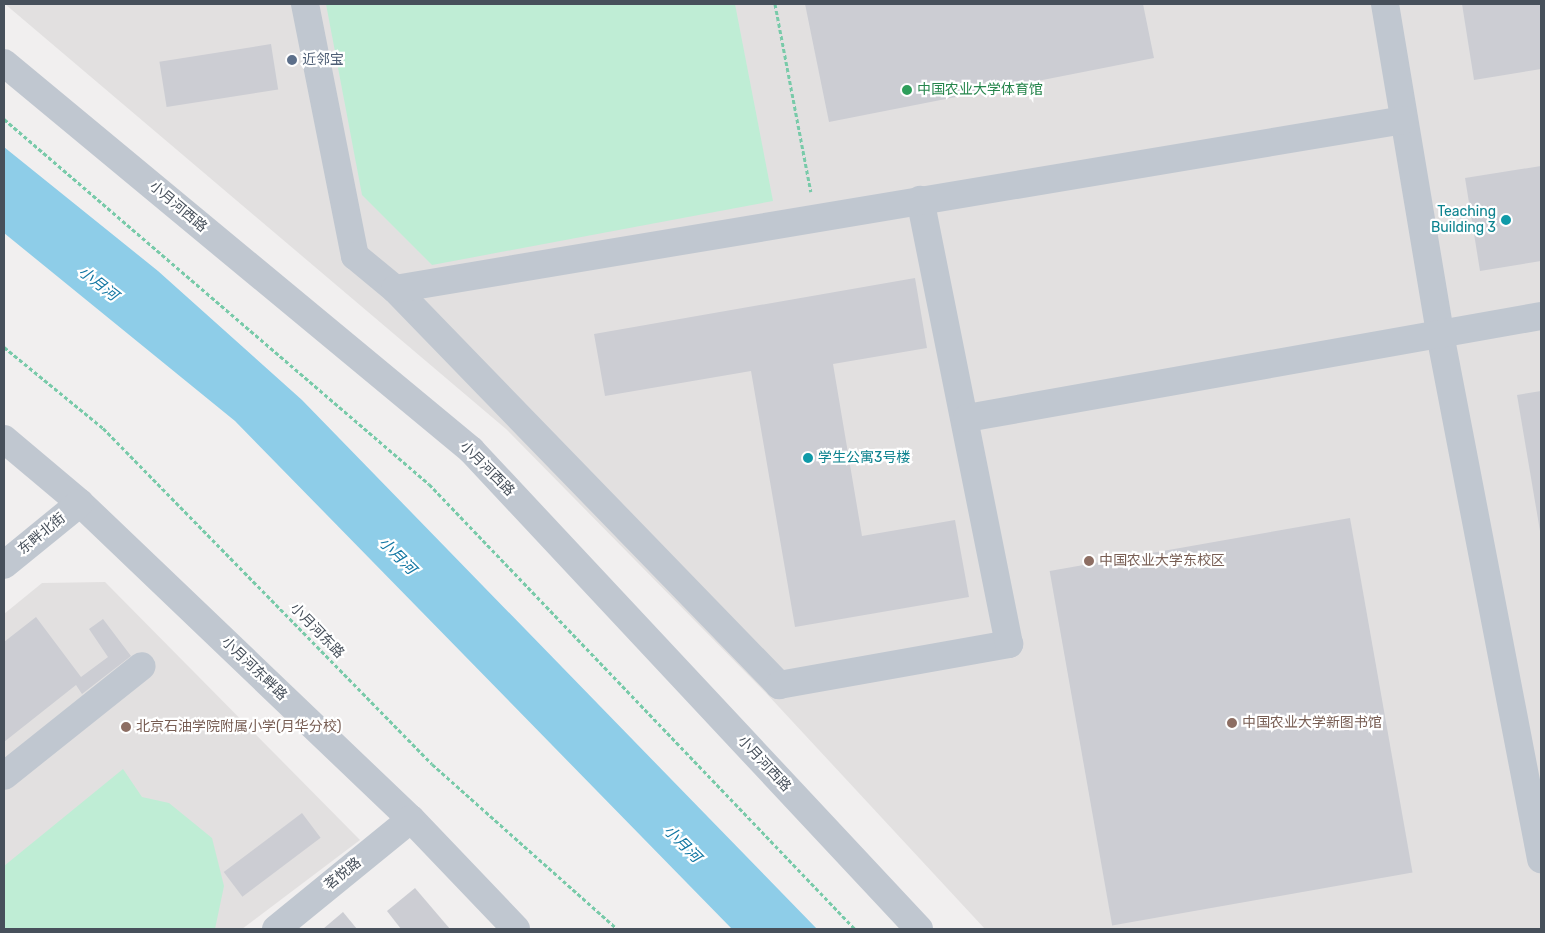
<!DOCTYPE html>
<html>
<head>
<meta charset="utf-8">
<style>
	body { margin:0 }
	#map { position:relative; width:1545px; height:933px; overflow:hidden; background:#f1efef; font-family:Rubik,"Noto Sans SC",sans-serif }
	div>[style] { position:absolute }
	.education>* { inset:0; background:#e2e0e0 }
	.green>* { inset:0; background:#bfedd5 }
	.water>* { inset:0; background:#8ecde8 }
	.building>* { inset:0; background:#cccdd3; transform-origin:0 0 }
	.path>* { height:3px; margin-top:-1.5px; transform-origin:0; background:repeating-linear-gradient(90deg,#78caa9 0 4px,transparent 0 6.5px) }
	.minor>* { height:28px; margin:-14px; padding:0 14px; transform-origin:14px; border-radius:14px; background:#c0c7d0 }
	.dots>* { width:14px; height:14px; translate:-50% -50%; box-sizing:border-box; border:2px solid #fff; border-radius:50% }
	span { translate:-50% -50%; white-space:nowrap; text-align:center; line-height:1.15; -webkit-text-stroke:4.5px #fff; paint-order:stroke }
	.service-label { font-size:14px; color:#4e5e75 }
	.left { translate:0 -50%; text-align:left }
	.leisure-label { font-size:14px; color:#27864d }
	.street-label { font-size:14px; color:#47505b }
	.culture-label { font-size:14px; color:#0d838f }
	.right { translate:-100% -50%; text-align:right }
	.education-label { font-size:14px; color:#785e54 }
	.water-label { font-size:15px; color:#1277a3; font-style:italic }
	.frame { position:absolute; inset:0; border:5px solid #47505b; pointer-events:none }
</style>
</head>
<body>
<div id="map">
	<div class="education">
		<div style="clip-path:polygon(5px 4px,1541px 4px,1541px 929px,985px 929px,766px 693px,506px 429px)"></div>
		<div style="clip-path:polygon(105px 582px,360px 840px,242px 929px,4px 929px,4px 614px,42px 583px)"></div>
	</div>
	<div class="green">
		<div style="clip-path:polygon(326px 4px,735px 4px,773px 201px,432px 265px,362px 195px)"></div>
		<div style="clip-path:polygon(123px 769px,142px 797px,169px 803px,212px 838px,224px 886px,215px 929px,4px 929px,4px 866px)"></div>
	</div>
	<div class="water">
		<div style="clip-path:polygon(4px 147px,158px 271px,302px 400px,817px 929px,732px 929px,235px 421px,4px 233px)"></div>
	</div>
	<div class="building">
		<div style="clip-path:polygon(805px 4px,1143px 4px,1154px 58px,829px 122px)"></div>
		<div style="clip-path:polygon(1462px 4px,1541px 4px,1541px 69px,1474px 80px)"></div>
		<div style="left:271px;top:44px;width:46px;height:113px;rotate:81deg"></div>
		<div style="clip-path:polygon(1541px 166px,1541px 261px,1480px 271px,1465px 178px)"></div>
		<div style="clip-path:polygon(915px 278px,927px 348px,833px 364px,862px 536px,955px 520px,969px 597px,795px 627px,751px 371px,605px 396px,594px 334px)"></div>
		<div style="clip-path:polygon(1541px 391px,1541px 530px,1540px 531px,1517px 395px)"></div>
		<div style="left:1350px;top:518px;width:360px;height:305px;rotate:80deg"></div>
		<div style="clip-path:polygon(36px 617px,81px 677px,108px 657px,89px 629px,103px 619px,131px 656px,82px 694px,76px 685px,4px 742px,4px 642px)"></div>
		<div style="left:302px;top:813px;width:31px;height:98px;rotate:53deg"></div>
		<div style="clip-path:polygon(415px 888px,450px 929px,401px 929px,387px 911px)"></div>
		<div style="clip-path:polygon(343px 912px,357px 929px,323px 929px)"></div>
	</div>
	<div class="path">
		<div style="left:775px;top:4px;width:191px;rotate:79.2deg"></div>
		<div style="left:4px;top:119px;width:560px;rotate:40.66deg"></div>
		<div style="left:429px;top:484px;width:616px;rotate:46.25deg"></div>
		<div style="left:4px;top:347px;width:128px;rotate:39.3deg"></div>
		<div style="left:103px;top:428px;width:470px;rotate:45.6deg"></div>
		<div style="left:432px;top:764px;width:248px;rotate:41.7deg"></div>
	</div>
	<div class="minor">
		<div style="left:305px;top:4px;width:257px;rotate:78.8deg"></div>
		<div style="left:355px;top:256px;width:52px;rotate:39.5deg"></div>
		<div style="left:395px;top:289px;width:552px;rotate:45.88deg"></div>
		<div style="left:779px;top:685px;width:234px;rotate:-10.1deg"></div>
		<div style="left:1009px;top:644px;width:453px;rotate:-101.3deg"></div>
		<div style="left:1385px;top:4px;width:335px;rotate:80.5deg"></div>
		<div style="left:1440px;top:334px;width:535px;rotate:79.11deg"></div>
		<div style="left:4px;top:63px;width:607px;rotate:39.65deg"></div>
		<div style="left:471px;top:450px;width:656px;rotate:46.92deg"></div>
		<div style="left:395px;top:289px;width:1023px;rotate:-9.51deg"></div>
		<div style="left:967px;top:418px;width:583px;rotate:-10.08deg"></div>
		<div style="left:4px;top:439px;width:99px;rotate:40.1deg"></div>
		<div style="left:80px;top:503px;width:458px;rotate:43.7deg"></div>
		<div style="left:411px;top:819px;width:152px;rotate:46.3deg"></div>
		<div style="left:4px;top:565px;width:98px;rotate:-39.2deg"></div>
		<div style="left:4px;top:776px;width:176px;rotate:-38.6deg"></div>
		<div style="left:276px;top:929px;width:174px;rotate:-39.2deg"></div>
	</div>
	<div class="dots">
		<div style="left:292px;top:60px;background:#5c6f8a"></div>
		<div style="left:907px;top:90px;background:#2e9e5b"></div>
		<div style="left:1506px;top:220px;background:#0f9aa8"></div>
		<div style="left:808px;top:458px;background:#0f9aa8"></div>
		<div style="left:1089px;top:561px;background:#8d6e63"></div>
		<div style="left:1232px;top:723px;background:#8d6e63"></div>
		<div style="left:126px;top:727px;background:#8d6e63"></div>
	</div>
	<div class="service-label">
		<span class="left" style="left:302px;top:60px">近邻宝</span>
	</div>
	<div class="leisure-label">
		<span class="left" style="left:917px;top:90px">中国农业大学体育馆</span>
	</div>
	<div class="street-label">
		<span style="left:178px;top:207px;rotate:40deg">小月河西路</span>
		<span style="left:487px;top:469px;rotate:45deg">小月河西路</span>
		<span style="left:42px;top:534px;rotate:-39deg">东畔北街</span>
		<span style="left:317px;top:631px;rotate:46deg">小月河东路</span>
		<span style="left:254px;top:669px;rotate:44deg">小月河东畔路</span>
		<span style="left:764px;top:764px;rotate:47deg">小月河西路</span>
		<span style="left:343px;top:874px;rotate:-39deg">茗悦路</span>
	</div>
	<div class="culture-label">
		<span class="right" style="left:1496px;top:220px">Teaching<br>Building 3</span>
		<span class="left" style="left:818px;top:458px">学生公寓3号楼</span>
	</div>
	<div class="education-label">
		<span class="left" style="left:1099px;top:561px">中国农业大学东校区</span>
		<span class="left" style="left:1242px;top:723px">中国农业大学新图书馆</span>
		<span class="left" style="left:136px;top:727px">北京石油学院附属小学(月华分校)</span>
	</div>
	<div class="water-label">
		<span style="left:98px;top:284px;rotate:38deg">小月河</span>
		<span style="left:397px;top:556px;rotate:45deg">小月河</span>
		<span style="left:682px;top:844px;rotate:45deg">小月河</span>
	</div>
	<div class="frame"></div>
</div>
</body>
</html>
